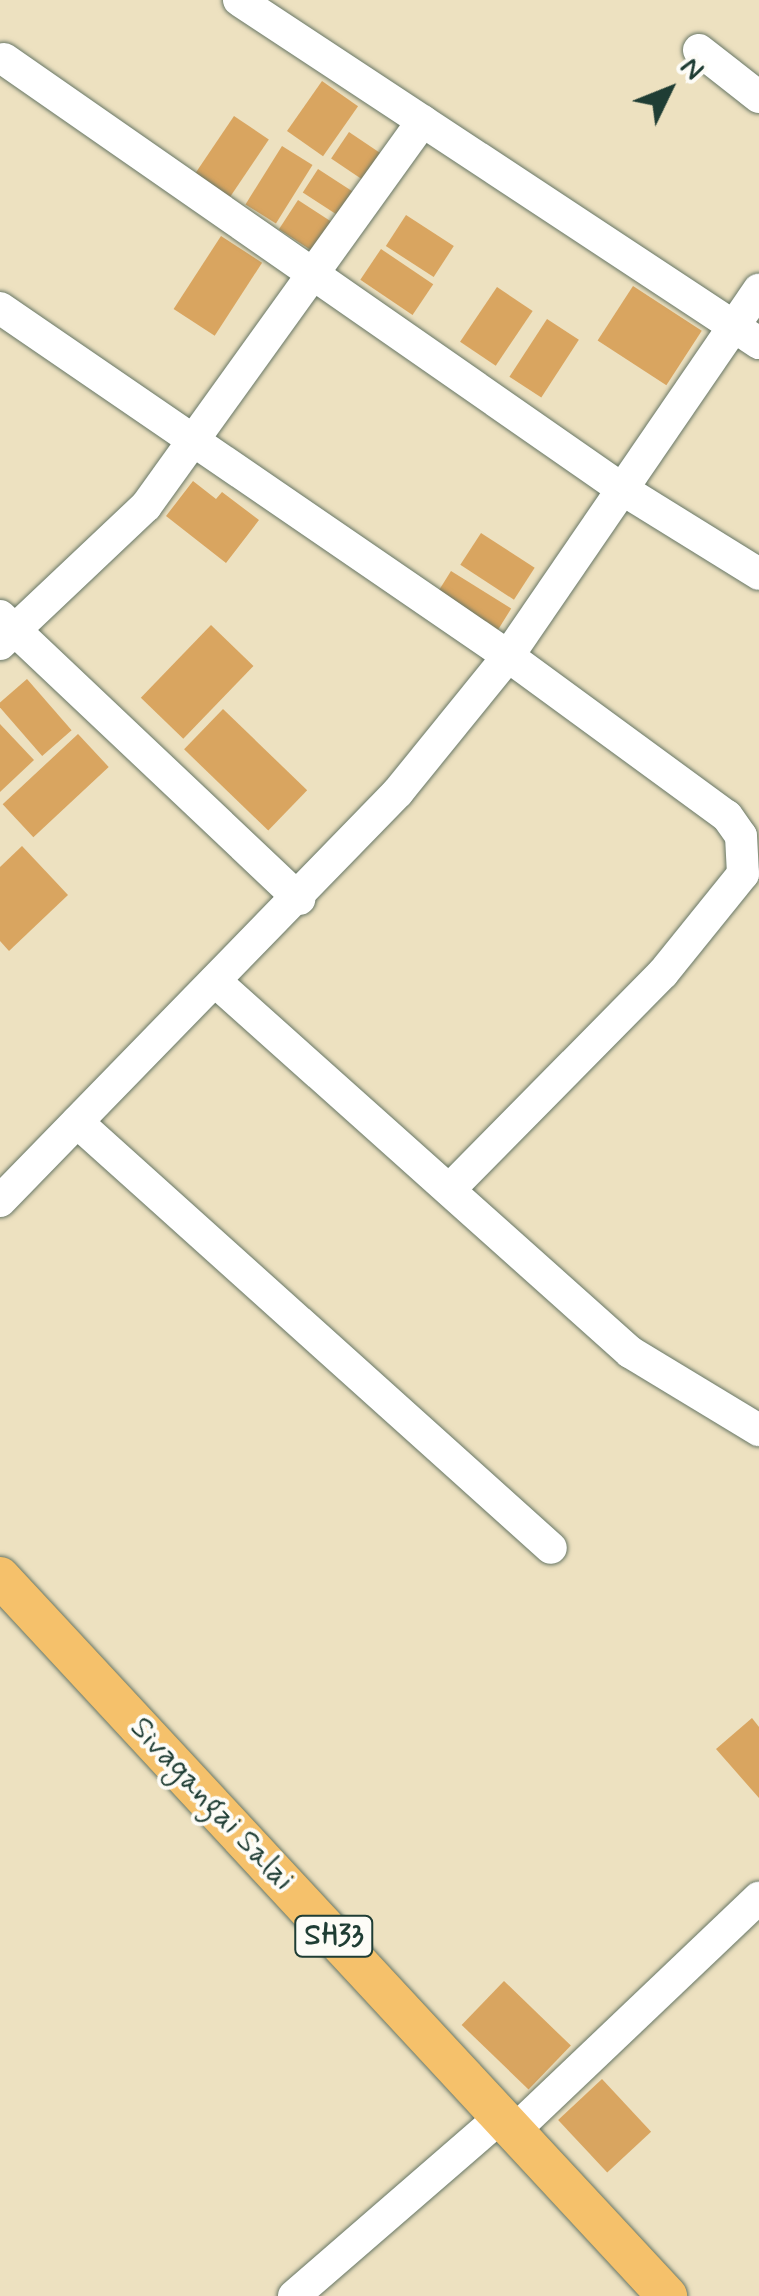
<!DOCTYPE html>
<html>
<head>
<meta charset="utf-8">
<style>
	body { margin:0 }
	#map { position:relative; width:759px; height:2296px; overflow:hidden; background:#ede1c0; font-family:Mynerve,sans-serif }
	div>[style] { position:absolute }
	.building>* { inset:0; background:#d9a560; transform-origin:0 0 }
	.roads { filter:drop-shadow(0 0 2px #677665) drop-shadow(0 0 2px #677665) }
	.minor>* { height:32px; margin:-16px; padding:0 16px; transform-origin:16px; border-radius:16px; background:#fff }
	.major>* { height:40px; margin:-20px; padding:0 20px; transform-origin:20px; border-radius:20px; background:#f5c16b }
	span { translate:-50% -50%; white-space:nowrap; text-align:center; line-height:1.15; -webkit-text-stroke:8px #fdfcf7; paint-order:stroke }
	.shield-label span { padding:2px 8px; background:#fdfcf7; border:2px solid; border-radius:8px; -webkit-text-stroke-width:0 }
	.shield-label { font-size:30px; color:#1f3d34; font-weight:700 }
	.street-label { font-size:32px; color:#1f3d34 }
	.north { position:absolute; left:619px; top:40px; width:100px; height:100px; -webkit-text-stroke:8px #fdfcf7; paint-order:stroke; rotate:47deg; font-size:28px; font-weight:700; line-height:40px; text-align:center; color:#1f3d34 }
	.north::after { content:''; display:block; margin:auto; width:35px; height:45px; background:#1f3d34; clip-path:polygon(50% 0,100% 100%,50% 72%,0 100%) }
</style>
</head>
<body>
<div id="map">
	<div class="building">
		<div style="left:322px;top:81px;width:44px;height:61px;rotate:35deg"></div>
		<div style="left:234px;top:116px;width:42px;height:70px;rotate:34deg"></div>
		<div style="left:349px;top:132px;width:47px;height:32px;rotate:34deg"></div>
		<div style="left:282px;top:146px;width:36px;height:69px;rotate:32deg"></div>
		<div style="left:318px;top:169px;width:45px;height:28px;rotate:33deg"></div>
		<div style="left:298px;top:200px;width:50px;height:35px;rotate:33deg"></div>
		<div style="left:406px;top:215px;width:57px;height:37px;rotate:33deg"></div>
		<div style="left:221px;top:236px;width:49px;height:87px;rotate:33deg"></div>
		<div style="left:381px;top:249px;width:63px;height:37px;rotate:34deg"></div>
		<div style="left:633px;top:286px;width:82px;height:65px;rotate:33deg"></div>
		<div style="left:497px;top:287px;width:43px;height:66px;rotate:34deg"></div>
		<div style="left:547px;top:319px;width:38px;height:69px;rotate:33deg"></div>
		<div style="clip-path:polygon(193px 481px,216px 499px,222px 492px,259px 520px,226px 563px,166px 516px)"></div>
		<div style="left:481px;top:533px;width:64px;height:38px;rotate:33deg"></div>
		<div style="left:451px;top:571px;width:71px;height:34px;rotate:32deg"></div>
		<div style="left:211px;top:625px;width:59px;height:101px;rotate:44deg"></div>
		<div style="left:27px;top:679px;width:68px;height:39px;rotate:49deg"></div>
		<div style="left:223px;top:709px;width:117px;height:56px;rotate:44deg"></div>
		<div style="clip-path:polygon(0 724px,34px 760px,0 792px)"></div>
		<div style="left:78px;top:734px;width:45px;height:103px;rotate:47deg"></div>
		<div style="clip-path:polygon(22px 846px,68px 895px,9px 951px,0 941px,0 867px)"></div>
		<div style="clip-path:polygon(752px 1718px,759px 1727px,759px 1798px,716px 1749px)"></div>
		<div style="left:504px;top:1981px;width:93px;height:61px;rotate:44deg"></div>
		<div style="left:602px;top:2079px;width:72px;height:60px;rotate:47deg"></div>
	</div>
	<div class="roads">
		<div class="minor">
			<div style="left:239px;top:0;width:623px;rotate:33.41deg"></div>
			<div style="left:699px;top:50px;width:76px;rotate:38.1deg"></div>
			<div style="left:4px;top:59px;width:753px;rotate:34.83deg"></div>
			<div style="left:622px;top:489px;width:161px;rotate:31.8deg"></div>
			<div style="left:0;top:308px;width:616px;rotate:34.41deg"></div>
			<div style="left:508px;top:656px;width:271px;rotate:36.2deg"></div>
			<div style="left:727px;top:816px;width:24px;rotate:55deg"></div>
			<div style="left:741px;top:836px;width:38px;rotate:87deg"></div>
			<div style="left:743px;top:874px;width:127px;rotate:128.9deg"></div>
			<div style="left:663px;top:973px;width:302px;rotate:134.6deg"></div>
			<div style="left:0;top:616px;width:412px;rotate:43.4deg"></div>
			<div style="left:0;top:644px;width:201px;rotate:-43.4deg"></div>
			<div style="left:146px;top:506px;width:474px;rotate:-54.3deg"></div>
			<div style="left:215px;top:981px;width:557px;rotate:41.8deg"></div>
			<div style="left:630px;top:1352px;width:151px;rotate:31.2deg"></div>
			<div style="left:77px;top:1122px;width:637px;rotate:41.95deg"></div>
			<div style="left:0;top:1201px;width:571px;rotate:-45.78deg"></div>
			<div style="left:398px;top:792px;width:175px;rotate:-51deg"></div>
			<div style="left:508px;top:656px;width:444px;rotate:-55.6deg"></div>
			<div style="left:515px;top:2130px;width:337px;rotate:-43.6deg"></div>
			<div style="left:294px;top:2296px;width:275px;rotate:-40.9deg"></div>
		</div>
		<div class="major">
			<div style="left:0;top:1577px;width:981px;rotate:47.15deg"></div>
		</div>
	</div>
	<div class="shield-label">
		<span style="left:334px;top:1936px">SH33</span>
	</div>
	<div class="street-label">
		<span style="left:212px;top:1804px;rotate:47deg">Sivagangai Salai</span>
	</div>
	<div class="north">N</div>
</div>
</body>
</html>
